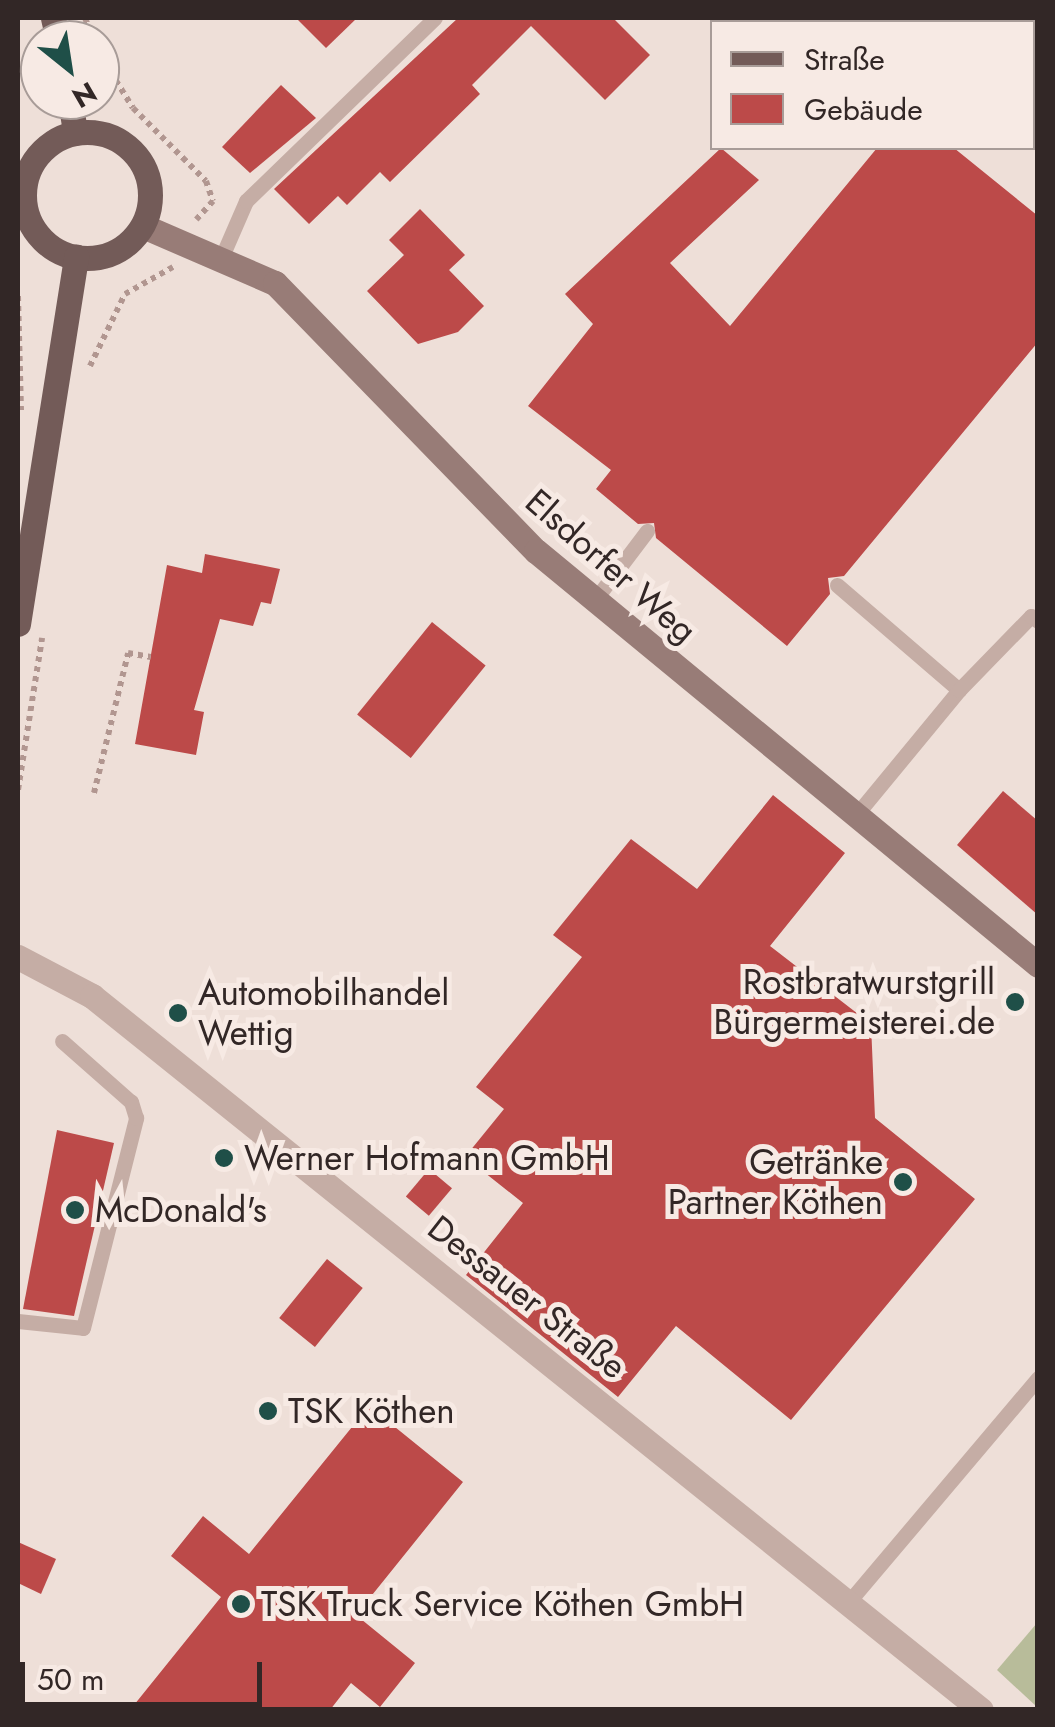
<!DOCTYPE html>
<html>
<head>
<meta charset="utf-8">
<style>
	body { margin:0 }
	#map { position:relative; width:1055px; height:1727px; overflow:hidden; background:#eedfd8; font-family:Jost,sans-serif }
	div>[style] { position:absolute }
	.green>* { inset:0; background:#b8bc9a }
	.building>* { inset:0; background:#bc4a49; transform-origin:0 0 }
	.path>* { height:6px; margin-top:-3px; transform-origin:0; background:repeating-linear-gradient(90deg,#b19690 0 5px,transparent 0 10px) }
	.lane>* { height:15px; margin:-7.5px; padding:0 7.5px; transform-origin:7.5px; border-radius:7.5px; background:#c5ada5 }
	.street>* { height:25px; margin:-12.5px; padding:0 12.5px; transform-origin:12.5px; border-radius:12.5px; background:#c5ada5 }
	.secondary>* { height:25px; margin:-12.5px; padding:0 12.5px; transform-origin:12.5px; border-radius:12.5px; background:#987c77 }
	.primary>* { height:25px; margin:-12.5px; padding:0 12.5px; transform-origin:12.5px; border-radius:12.5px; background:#735b58 }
	.primary>.ring { margin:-12.5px; padding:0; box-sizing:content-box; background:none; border:25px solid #735b58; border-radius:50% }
	.dots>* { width:28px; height:28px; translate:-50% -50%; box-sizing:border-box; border:5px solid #f7eae4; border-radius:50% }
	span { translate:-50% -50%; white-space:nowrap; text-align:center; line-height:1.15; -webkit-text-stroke:10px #f7eae4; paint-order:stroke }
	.street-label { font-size:35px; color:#322726 }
	.poi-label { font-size:35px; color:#322726 }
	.right { translate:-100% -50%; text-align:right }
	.left { translate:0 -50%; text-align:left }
	.frame { position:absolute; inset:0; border:20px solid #322726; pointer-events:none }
	.legend { position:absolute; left:710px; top:20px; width:325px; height:130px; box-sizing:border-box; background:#f7eae4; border:2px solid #a89c98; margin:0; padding:12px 18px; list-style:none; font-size:30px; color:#322726 }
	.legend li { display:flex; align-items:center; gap:20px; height:50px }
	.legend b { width:50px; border:2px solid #a89c98 }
	.north { position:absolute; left:20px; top:20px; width:100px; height:100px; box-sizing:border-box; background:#f7eae4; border:2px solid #a89c98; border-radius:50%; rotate:150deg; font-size:28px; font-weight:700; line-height:40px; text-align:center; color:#322726 }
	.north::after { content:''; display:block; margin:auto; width:35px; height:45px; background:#1f4f48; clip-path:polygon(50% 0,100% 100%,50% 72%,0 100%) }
	.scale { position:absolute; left:20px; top:1662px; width:242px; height:45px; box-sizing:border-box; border:5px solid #322726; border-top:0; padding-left:12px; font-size:30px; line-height:35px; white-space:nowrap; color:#322726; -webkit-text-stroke:8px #f7eae4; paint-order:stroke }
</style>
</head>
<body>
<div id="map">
	<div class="green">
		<div style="clip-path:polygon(1037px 1623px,1037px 1707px,997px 1670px)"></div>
	</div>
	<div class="building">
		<div style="clip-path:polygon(296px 18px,357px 18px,326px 48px)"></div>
		<div style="clip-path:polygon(458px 18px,613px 18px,650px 55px,605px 100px,531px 26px,472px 85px,480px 94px,390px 182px,380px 172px,347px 205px,338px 196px,309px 224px,274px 189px)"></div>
		<div style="clip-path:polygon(281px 85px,316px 118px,250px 173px,222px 147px)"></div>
		<div style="clip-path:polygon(721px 148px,759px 180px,670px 263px,730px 326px,877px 148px,954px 148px,1038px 216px,1038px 342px,844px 576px,828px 578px,830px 594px,787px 646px,656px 538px,654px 523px,638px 524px,596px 489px,611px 470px,528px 406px,593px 324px,565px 294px)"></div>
		<div style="clip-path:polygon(420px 209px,465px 255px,449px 270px,484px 306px,458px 332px,418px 344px,367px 291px,404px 255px,389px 240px)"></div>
		<div style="clip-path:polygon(205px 554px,280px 569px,271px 604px,261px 602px,253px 626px,220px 619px,194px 710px,204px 712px,196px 755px,135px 744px,167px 565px,202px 573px)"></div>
		<div style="left:432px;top:622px;width:69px;height:119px;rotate:39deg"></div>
		<div style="clip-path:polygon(1003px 791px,1038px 821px,1038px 915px,957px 845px)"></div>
		<div style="clip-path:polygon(773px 795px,845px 853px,770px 946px,871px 1024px,875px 1118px,975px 1199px,791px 1420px,676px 1326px,618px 1397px,466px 1275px,523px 1203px,465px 1157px,504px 1109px,476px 1087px,582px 957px,553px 935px,631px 839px,697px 889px)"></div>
		<div style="clip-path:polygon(57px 1130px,114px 1143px,74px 1316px,23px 1309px)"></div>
		<div style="left:429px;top:1169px;width:30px;height:36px;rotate:40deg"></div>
		<div style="left:327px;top:1259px;width:46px;height:76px;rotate:39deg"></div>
		<div style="clip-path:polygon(369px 1406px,463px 1482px,356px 1615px,415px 1663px,380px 1707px,351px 1683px,330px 1710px,130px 1710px,221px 1597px,171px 1556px,203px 1516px,249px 1554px)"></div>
		<div style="clip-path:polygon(18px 1542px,56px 1559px,41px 1594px,18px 1583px)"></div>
	</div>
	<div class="path">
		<div style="left:85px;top:18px;width:24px;rotate:68deg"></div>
		<div style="left:100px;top:55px;width:62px;rotate:58.1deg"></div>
		<div style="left:133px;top:108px;width:103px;rotate:45deg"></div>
		<div style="left:206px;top:181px;width:21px;rotate:71deg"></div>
		<div style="left:213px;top:201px;width:25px;rotate:132deg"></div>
		<div style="left:18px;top:296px;width:114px;rotate:88.5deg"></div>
		<div style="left:90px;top:366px;width:80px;rotate:-64.1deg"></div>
		<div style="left:125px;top:294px;width:55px;rotate:-29.4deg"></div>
		<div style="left:18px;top:790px;width:154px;rotate:-81deg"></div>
		<div style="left:94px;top:793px;width:144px;rotate:-76.3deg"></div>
		<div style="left:128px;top:653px;width:23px;rotate:10deg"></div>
	</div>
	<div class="lane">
		<div style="left:223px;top:254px;width:58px;rotate:-66.5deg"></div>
		<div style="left:246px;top:201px;width:263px;rotate:-44.1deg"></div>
		<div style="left:837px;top:585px;width:161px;rotate:40.7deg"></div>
		<div style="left:594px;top:601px;width:88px;rotate:-52.9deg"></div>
		<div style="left:856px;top:815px;width:162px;rotate:-50.5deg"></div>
		<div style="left:959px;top:690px;width:103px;rotate:-45.8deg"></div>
		<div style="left:1031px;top:616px;width:9px;rotate:36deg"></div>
		<div style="left:18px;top:1321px;width:65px;rotate:6.1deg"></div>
		<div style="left:83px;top:1328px;width:217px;rotate:-75.8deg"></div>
		<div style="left:136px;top:1118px;width:17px;rotate:-107deg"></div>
		<div style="left:131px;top:1102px;width:92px;rotate:-138.5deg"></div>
		<div style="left:852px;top:1598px;width:288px;rotate:-49.8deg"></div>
	</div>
	<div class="street">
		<div style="left:18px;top:957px;width:84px;rotate:27.8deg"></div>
		<div style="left:92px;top:996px;width:1140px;rotate:38.77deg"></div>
	</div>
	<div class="secondary">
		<div style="left:143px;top:226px;width:144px;rotate:23.4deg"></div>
		<div style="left:275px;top:283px;width:374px;rotate:45.8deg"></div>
		<div style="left:536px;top:551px;width:651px;rotate:39.51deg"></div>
	</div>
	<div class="primary">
		<div style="left:53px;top:18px;width:23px;rotate:77deg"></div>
		<div style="left:70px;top:100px;width:33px;rotate:81deg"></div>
		<div class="ring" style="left:24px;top:132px;width:101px;height:101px"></div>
		<div style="left:18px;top:624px;width:372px;rotate:-81deg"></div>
	</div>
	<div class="dots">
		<div style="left:1015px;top:1002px;background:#1f4f48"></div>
		<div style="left:178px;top:1013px;background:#1f4f48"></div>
		<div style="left:224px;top:1158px;background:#1f4f48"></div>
		<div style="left:903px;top:1182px;background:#1f4f48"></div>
		<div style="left:75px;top:1210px;background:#1f4f48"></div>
		<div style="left:268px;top:1411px;background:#1f4f48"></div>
		<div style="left:241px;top:1604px;background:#1f4f48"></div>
	</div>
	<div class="street-label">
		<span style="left:611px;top:566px;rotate:41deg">Elsdorfer Weg</span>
		<span style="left:527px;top:1297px;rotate:38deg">Dessauer Straße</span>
	</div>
	<div class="poi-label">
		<span class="right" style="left:995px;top:1002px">Rostbratwurstgrill<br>Bürgermeisterei.de</span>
		<span class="left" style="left:198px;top:1013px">Automobilhandel<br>Wettig</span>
		<span class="left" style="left:244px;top:1158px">Werner Hofmann GmbH</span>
		<span class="right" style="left:883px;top:1182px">Getränke<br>Partner Köthen</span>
		<span class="left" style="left:95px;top:1210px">McDonald's</span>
		<span class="left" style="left:288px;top:1411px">TSK Köthen</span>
		<span class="left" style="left:261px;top:1604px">TSK Truck Service Köthen GmbH</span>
	</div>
	<div class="frame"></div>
	<ul class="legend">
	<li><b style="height:12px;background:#735b58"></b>Straße</li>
	<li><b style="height:28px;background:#bc4a49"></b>Gebäude</li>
	</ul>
	<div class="north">N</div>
	<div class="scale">50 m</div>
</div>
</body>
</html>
